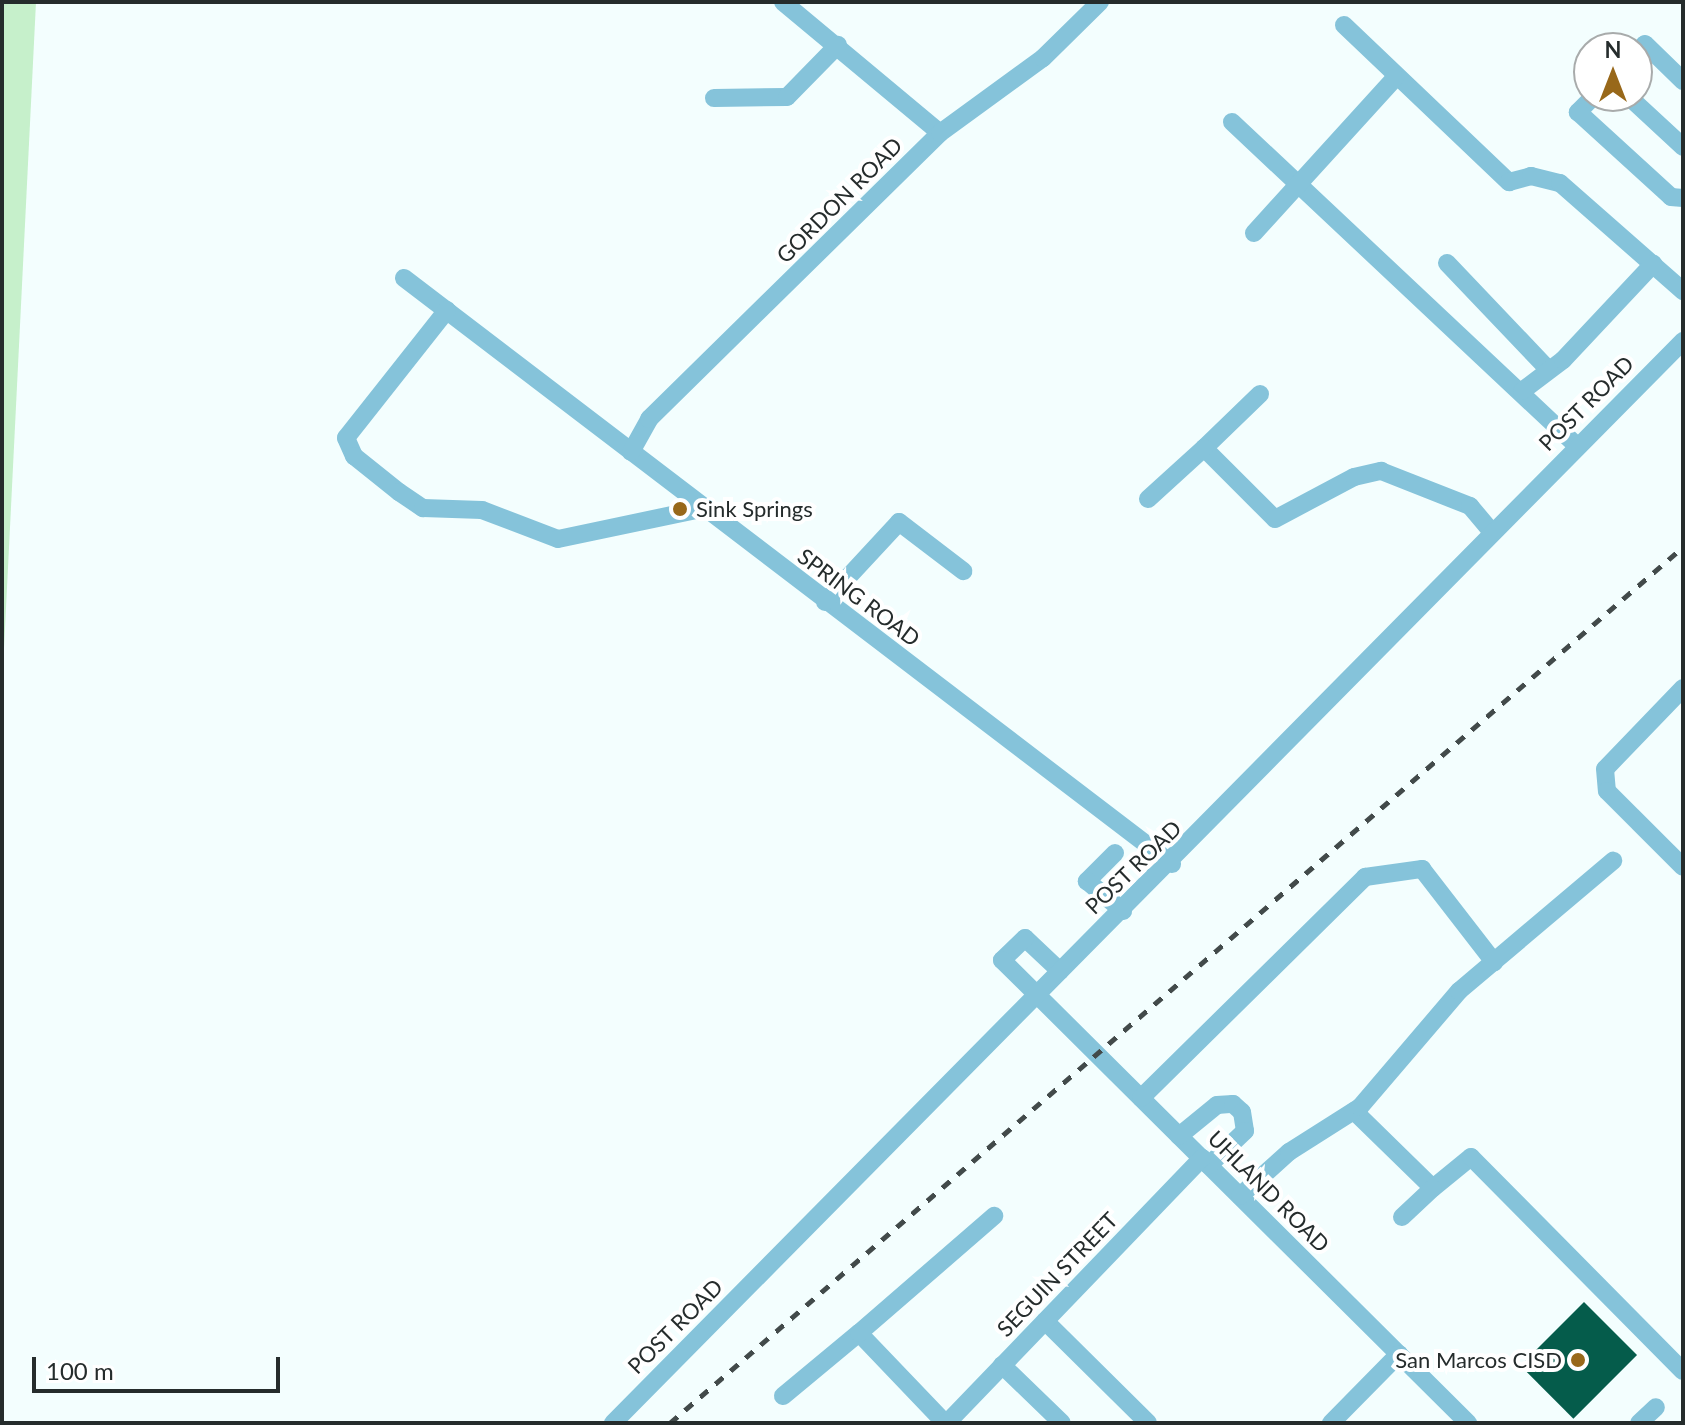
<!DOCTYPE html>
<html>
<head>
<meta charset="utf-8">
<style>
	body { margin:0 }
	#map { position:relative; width:1685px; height:1425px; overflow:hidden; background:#f3fefe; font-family:Lato,sans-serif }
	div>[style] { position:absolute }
	.green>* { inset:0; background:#c6f0cb }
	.building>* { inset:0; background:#055c4b; transform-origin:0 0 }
	.minor>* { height:18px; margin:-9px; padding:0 9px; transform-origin:9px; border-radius:9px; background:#85c3da }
	.rail>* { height:5px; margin-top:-2.5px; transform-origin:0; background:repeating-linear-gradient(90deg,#424a4a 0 10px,transparent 0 20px) }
	.dots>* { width:22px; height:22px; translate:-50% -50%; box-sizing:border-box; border:4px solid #fff; border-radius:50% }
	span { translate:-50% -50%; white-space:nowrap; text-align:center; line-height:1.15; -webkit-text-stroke:8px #fff; paint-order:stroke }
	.street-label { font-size:22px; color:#252c2c }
	.poi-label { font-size:22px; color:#252c2c }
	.left { translate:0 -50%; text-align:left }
	.right { translate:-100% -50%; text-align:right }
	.frame { position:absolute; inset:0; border:4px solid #252c2c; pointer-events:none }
	.north { position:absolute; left:1573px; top:32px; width:80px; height:80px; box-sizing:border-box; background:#fff; border:2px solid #a8abab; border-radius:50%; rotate:0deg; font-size:22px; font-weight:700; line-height:32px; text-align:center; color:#252c2c }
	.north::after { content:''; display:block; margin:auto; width:28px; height:36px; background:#98681a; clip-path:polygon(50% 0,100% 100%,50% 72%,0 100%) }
	.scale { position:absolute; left:32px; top:1357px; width:248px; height:36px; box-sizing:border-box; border:4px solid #252c2c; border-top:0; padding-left:10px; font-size:24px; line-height:28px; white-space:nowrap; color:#252c2c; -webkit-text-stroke:6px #fff; paint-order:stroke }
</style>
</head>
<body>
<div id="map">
	<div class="green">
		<div style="clip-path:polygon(2px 2px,36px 2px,2px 689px)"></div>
	</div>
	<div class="building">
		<div style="left:1584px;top:1302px;width:75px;height:90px;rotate:45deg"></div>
	</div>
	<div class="minor">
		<div style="left:783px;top:2px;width:204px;rotate:39.8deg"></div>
		<div style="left:1344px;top:25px;width:228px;rotate:43.6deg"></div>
		<div style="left:1509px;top:182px;width:23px;rotate:-15deg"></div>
		<div style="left:1531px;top:176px;width:30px;rotate:14deg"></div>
		<div style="left:1560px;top:183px;width:164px;rotate:41.3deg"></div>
		<div style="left:1637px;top:52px;width:11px;rotate:-45deg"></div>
		<div style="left:1645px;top:44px;width:53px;rotate:44.2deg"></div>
		<div style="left:1594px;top:96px;width:23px;rotate:135deg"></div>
		<div style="left:1578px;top:112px;width:126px;rotate:42.4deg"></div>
		<div style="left:1671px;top:197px;width:12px;rotate:5deg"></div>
		<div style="left:1628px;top:96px;width:75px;rotate:42.8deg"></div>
		<div style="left:714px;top:98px;width:73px;rotate:-0.8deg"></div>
		<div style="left:787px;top:97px;width:73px;rotate:-45.6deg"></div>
		<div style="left:1232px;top:122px;width:473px;rotate:43.2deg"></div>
		<div style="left:1254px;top:233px;width:210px;rotate:-47.7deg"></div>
		<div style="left:1447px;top:263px;width:142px;rotate:46.4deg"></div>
		<div style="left:404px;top:278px;width:966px;rotate:37.34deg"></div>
		<div style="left:447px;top:310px;width:163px;rotate:128.3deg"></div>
		<div style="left:346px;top:438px;width:20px;rotate:66deg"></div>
		<div style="left:354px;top:456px;width:58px;rotate:38.7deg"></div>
		<div style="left:399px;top:492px;width:29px;rotate:34deg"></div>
		<div style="left:423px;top:508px;width:59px;rotate:1.9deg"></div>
		<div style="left:482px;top:510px;width:81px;rotate:20.9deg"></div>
		<div style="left:558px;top:539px;width:150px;rotate:-11.9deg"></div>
		<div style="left:1522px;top:391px;width:51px;rotate:-37.1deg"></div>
		<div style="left:1563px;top:360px;width:132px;rotate:-46.8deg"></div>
		<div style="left:1260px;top:394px;width:78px;rotate:136deg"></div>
		<div style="left:1204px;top:448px;width:100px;rotate:45deg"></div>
		<div style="left:1275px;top:519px;width:89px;rotate:-28deg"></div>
		<div style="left:1354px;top:477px;width:28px;rotate:-13deg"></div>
		<div style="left:1381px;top:471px;width:96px;rotate:21.5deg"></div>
		<div style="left:1470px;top:506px;width:34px;rotate:50deg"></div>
		<div style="left:631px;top:452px;width:38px;rotate:-61deg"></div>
		<div style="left:649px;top:419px;width:408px;rotate:-44.5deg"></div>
		<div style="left:940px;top:133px;width:127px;rotate:-36.1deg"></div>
		<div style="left:1043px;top:58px;width:80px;rotate:-44.5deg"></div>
		<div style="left:1148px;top:499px;width:76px;rotate:-42.3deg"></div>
		<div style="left:825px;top:602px;width:109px;rotate:-47.2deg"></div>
		<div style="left:899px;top:522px;width:81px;rotate:37.4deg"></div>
		<div style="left:1683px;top:688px;width:112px;rotate:133.9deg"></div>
		<div style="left:1605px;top:769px;width:22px;rotate:85deg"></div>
		<div style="left:1607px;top:791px;width:107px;rotate:45deg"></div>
		<div style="left:1115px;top:853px;width:40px;rotate:135deg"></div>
		<div style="left:1087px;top:881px;width:47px;rotate:39.8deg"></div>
		<div style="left:1060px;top:971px;width:48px;rotate:-136.7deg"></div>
		<div style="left:1025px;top:938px;width:32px;rotate:136deg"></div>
		<div style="left:1002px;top:960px;width:657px;rotate:44.81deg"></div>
		<div style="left:1141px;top:1098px;width:315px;rotate:-44.6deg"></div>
		<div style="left:1365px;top:877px;width:58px;rotate:-8deg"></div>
		<div style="left:1422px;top:869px;width:118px;rotate:52.3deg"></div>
		<div style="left:1354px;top:1111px;width:110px;rotate:44.3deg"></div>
		<div style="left:1433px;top:1188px;width:49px;rotate:-39.2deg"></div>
		<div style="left:1471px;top:1157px;width:301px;rotate:45.3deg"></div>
		<div style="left:1179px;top:1136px;width:49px;rotate:-39.2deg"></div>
		<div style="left:1217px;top:1105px;width:16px;rotate:-4deg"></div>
		<div style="left:1233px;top:1104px;width:12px;rotate:42deg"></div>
		<div style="left:1242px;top:1112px;width:19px;rotate:81deg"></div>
		<div style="left:1245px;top:1131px;width:50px;rotate:136.6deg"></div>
		<div style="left:1240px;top:1196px;width:66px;rotate:-41.9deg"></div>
		<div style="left:1289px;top:1152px;width:84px;rotate:-32.4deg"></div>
		<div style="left:1360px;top:1107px;width:153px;rotate:-49.5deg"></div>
		<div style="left:1459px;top:991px;width:202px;rotate:-40.2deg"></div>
		<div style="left:1402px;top:1217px;width:42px;rotate:-43.1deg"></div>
		<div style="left:1045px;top:1321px;width:145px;rotate:44.7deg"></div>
		<div style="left:1002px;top:1365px;width:83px;rotate:44deg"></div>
		<div style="left:783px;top:1396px;width:99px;rotate:-39.7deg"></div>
		<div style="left:613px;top:1423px;width:1522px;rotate:-45.32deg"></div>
		<div style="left:945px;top:1423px;width:124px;rotate:-133.7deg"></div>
		<div style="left:859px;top:1333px;width:179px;rotate:-40.9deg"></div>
		<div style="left:947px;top:1423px;width:368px;rotate:-46.1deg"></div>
		<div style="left:1331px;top:1423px;width:97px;rotate:-45.4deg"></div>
		<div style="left:1639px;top:1423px;width:23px;rotate:-43deg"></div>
	</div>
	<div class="rail">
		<div style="left:670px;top:1423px;width:1339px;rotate:-40.85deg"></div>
	</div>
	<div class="dots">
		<div style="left:680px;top:509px;background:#98681a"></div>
		<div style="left:1578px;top:1360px;background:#98681a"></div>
	</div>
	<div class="street-label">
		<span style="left:839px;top:200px;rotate:-45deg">GORDON ROAD</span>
		<span style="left:1586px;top:403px;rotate:-45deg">POST ROAD</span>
		<span style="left:859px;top:597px;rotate:37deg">SPRING ROAD</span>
		<span style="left:1133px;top:867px;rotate:-44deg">POST ROAD</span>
		<span style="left:1269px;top:1191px;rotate:45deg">UHLAND ROAD</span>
		<span style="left:1057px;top:1274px;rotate:-46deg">SEGUIN STREET</span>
		<span style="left:675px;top:1326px;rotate:-45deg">POST ROAD</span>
	</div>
	<div class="poi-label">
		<span class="left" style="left:696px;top:509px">Sink Springs</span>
		<span class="right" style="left:1562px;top:1360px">San Marcos CISD</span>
	</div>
	<div class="frame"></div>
	<div class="north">N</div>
	<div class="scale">100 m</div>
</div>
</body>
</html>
